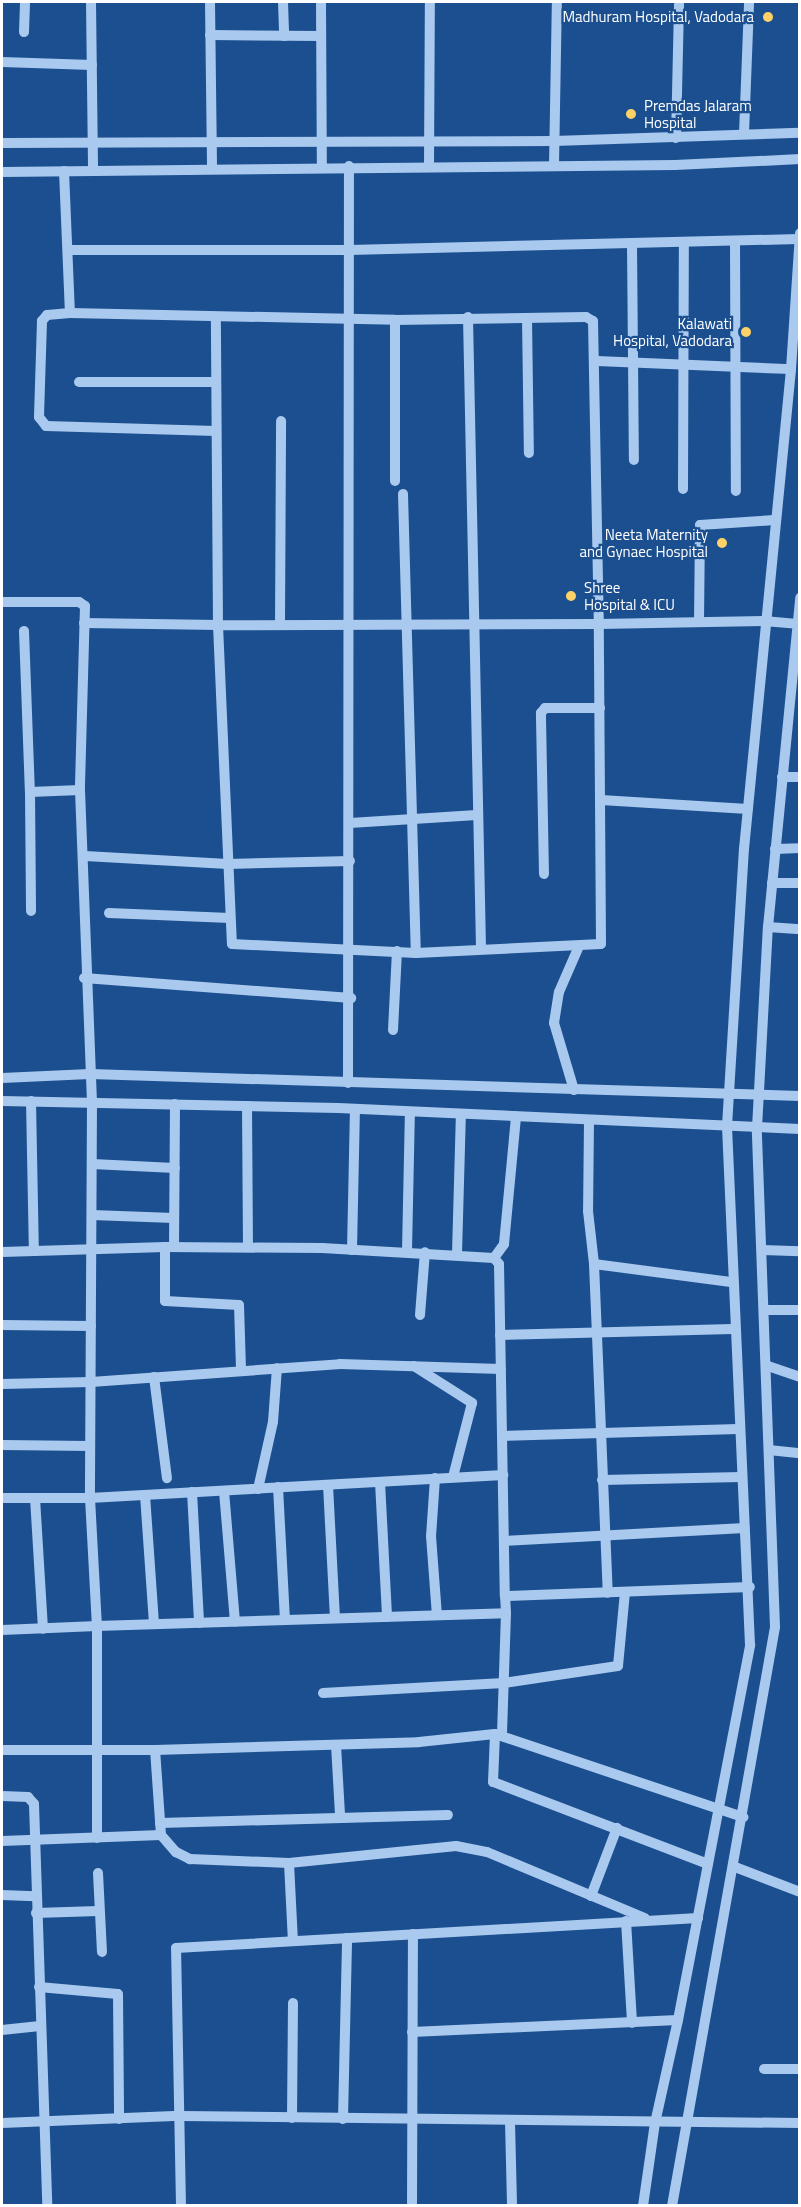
<!DOCTYPE html>
<html>
<head>
<meta charset="utf-8">
<style>
	body { margin:0 }
	#map { position:relative; width:801px; height:2207px; overflow:hidden; background:#1b4f8f; font-family:"Titillium Web",sans-serif }
	div>[style] { position:absolute }
	.minor>* { height:10px; margin:-5px; padding:0 5px; transform-origin:5px; border-radius:5px; background:#a9c9ee }
	.dots>* { width:16px; height:16px; translate:-50% -50%; box-sizing:border-box; border:3px solid #1b4f8f; border-radius:50% }
	span { translate:-50% -50%; white-space:nowrap; text-align:center; line-height:1.15; -webkit-text-stroke:4.5px #1b4f8f; paint-order:stroke }
	.poi-label { font-size:15px; color:#fff }
	.right { translate:-100% -50%; text-align:right }
	.left { translate:0 -50%; text-align:left }
	.frame { position:absolute; inset:0; border:3px solid #fff; pointer-events:none }
</style>
</head>
<body>
<div id="map">
	<div class="minor">
		<div style="left:91px;top:2px;width:167px;rotate:89.3deg"></div>
		<div style="left:210px;top:2px;width:165px;rotate:89.3deg"></div>
		<div style="left:283px;top:2px;width:34px;rotate:88deg"></div>
		<div style="left:321px;top:2px;width:166px;rotate:89.7deg"></div>
		<div style="left:24px;top:32px;width:30px;rotate:-88deg"></div>
		<div style="left:210px;top:35px;width:111px;rotate:0.5deg"></div>
		<div style="left:2px;top:62px;width:90px;rotate:1.9deg"></div>
		<div style="left:744px;top:134px;width:132px;rotate:-87.8deg"></div>
		<div style="left:676px;top:138px;width:136px;rotate:-88.7deg"></div>
		<div style="left:2px;top:143px;width:552px;rotate:-0.21deg"></div>
		<div style="left:554px;top:141px;width:246px;rotate:-1.9deg"></div>
		<div style="left:554px;top:166px;width:164px;rotate:-89deg"></div>
		<div style="left:429px;top:167px;width:165px;rotate:-89.7deg"></div>
		<div style="left:64px;top:171px;width:142px;rotate:87.6deg"></div>
		<div style="left:70px;top:313px;width:325px;rotate:1.2deg"></div>
		<div style="left:395px;top:320px;width:191px;rotate:-0.9deg"></div>
		<div style="left:586px;top:317px;width:8px;rotate:30deg"></div>
		<div style="left:593px;top:321px;width:303px;rotate:88.9deg"></div>
		<div style="left:599px;top:624px;width:381px;rotate:179.8deg"></div>
		<div style="left:218px;top:625px;width:319px;rotate:87.5deg"></div>
		<div style="left:232px;top:944px;width:184px;rotate:2.8deg"></div>
		<div style="left:416px;top:953px;width:185px;rotate:-2.8deg"></div>
		<div style="left:601px;top:944px;width:320px;rotate:-90.4deg"></div>
		<div style="left:599px;top:624px;width:165px;rotate:-1deg"></div>
		<div style="left:764px;top:621px;width:36px;rotate:5deg"></div>
		<div style="left:2px;top:172px;width:673px;rotate:-0.6deg"></div>
		<div style="left:675px;top:165px;width:125px;rotate:-2.7deg"></div>
		<div style="left:735px;top:241px;width:250px;rotate:89.8deg"></div>
		<div style="left:632px;top:244px;width:216px;rotate:89.5deg"></div>
		<div style="left:68px;top:250px;width:281px"></div>
		<div style="left:349px;top:250px;width:450px;rotate:-1.4deg"></div>
		<div style="left:70px;top:313px;width:23px;rotate:175deg"></div>
		<div style="left:47px;top:315px;width:8px;rotate:130deg"></div>
		<div style="left:42px;top:321px;width:96px;rotate:91.8deg"></div>
		<div style="left:39px;top:417px;width:11px;rotate:52deg"></div>
		<div style="left:46px;top:426px;width:170px;rotate:1.7deg"></div>
		<div style="left:468px;top:317px;width:631px;rotate:88.82deg"></div>
		<div style="left:527px;top:318px;width:135px;rotate:89.2deg"></div>
		<div style="left:395px;top:320px;width:161px;rotate:90deg"></div>
		<div style="left:597px;top:361px;width:194px;rotate:2.4deg"></div>
		<div style="left:79px;top:382px;width:137px"></div>
		<div style="left:683px;top:489px;width:246px;rotate:-89.8deg"></div>
		<div style="left:403px;top:494px;width:459px;rotate:88.4deg"></div>
		<div style="left:2px;top:602px;width:77px"></div>
		<div style="left:79px;top:602px;width:7px;rotate:34deg"></div>
		<div style="left:85px;top:606px;width:184px;rotate:91.6deg"></div>
		<div style="left:80px;top:790px;width:312px;rotate:87.8deg"></div>
		<div style="left:92px;top:1102px;width:396px;rotate:90.3deg"></div>
		<div style="left:90px;top:1498px;width:128px;rotate:86.9deg"></div>
		<div style="left:97px;top:1626px;width:409px;rotate:-1.8deg"></div>
		<div style="left:506px;top:1613px;width:123px;rotate:91.9deg"></div>
		<div style="left:699px;top:622px;width:97px;rotate:-89.4deg"></div>
		<div style="left:700px;top:525px;width:75px;rotate:-3.8deg"></div>
		<div style="left:84px;top:623px;width:134px;rotate:0.9deg"></div>
		<div style="left:218px;top:625px;width:307px;rotate:-90.4deg"></div>
		<div style="left:280px;top:625px;width:204px;rotate:-89.7deg"></div>
		<div style="left:24px;top:631px;width:161px;rotate:87.9deg"></div>
		<div style="left:30px;top:792px;width:50px;rotate:-2.3deg"></div>
		<div style="left:782px;top:777px;width:18px"></div>
		<div style="left:30px;top:792px;width:119px;rotate:89.5deg"></div>
		<div style="left:601px;top:800px;width:147px;rotate:3.5deg"></div>
		<div style="left:350px;top:823px;width:127px;rotate:-3.6deg"></div>
		<div style="left:775px;top:849px;width:25px;rotate:-2deg"></div>
		<div style="left:85px;top:856px;width:143px;rotate:3.2deg"></div>
		<div style="left:228px;top:864px;width:122px;rotate:-1.4deg"></div>
		<div style="left:544px;top:874px;width:161px;rotate:-91.1deg"></div>
		<div style="left:541px;top:713px;width:6px;rotate:-51deg"></div>
		<div style="left:545px;top:708px;width:55px"></div>
		<div style="left:772px;top:883px;width:28px"></div>
		<div style="left:109px;top:913px;width:121px;rotate:2.4deg"></div>
		<div style="left:768px;top:927px;width:32px;rotate:4deg"></div>
		<div style="left:84px;top:978px;width:268px;rotate:4.3deg"></div>
		<div style="left:393px;top:1030px;width:79px;rotate:-87.1deg"></div>
		<div style="left:2px;top:1078px;width:88px;rotate:-2.6deg"></div>
		<div style="left:90px;top:1074px;width:710px;rotate:1.77deg"></div>
		<div style="left:348px;top:1083px;width:917px;rotate:-89.94deg"></div>
		<div style="left:574px;top:1090px;width:70px;rotate:-106.6deg"></div>
		<div style="left:554px;top:1023px;width:31px;rotate:-81deg"></div>
		<div style="left:559px;top:992px;width:50px;rotate:-66.5deg"></div>
		<div style="left:2px;top:1101px;width:336px;rotate:1.2deg"></div>
		<div style="left:338px;top:1108px;width:462px;rotate:2.6deg"></div>
		<div style="left:31px;top:1101px;width:150px;rotate:88.9deg"></div>
		<div style="left:247px;top:1106px;width:141px;rotate:89.6deg"></div>
		<div style="left:589px;top:1121px;width:90px;rotate:90.6deg"></div>
		<div style="left:588px;top:1211px;width:53px;rotate:83.5deg"></div>
		<div style="left:594px;top:1264px;width:138px;rotate:7.5deg"></div>
		<div style="left:92px;top:1164px;width:83px;rotate:2.8deg"></div>
		<div style="left:92px;top:1215px;width:82px;rotate:2.1deg"></div>
		<div style="left:165px;top:1247px;width:54px;rotate:90deg"></div>
		<div style="left:165px;top:1301px;width:74px;rotate:3.1deg"></div>
		<div style="left:239px;top:1305px;width:65px;rotate:88.2deg"></div>
		<div style="left:174px;top:1247px;width:143px;rotate:-89.6deg"></div>
		<div style="left:352px;top:1250px;width:141px;rotate:-88.8deg"></div>
		<div style="left:762px;top:1250px;width:38px;rotate:2deg"></div>
		<div style="left:407px;top:1251px;width:139px;rotate:-88.8deg"></div>
		<div style="left:2px;top:1252px;width:163px;rotate:-1.8deg"></div>
		<div style="left:165px;top:1247px;width:157px;rotate:0.4deg"></div>
		<div style="left:322px;top:1248px;width:172px;rotate:3.3deg"></div>
		<div style="left:494px;top:1258px;width:8px;rotate:50deg"></div>
		<div style="left:499px;top:1264px;width:332px;rotate:89deg"></div>
		<div style="left:457px;top:1254px;width:140px;rotate:-88.4deg"></div>
		<div style="left:494px;top:1258px;width:17px;rotate:-54deg"></div>
		<div style="left:504px;top:1244px;width:128px;rotate:-84.6deg"></div>
		<div style="left:594px;top:1264px;width:329px;rotate:87.6deg"></div>
		<div style="left:765px;top:1310px;width:35px"></div>
		<div style="left:420px;top:1315px;width:63px;rotate:-85.5deg"></div>
		<div style="left:2px;top:1325px;width:89px;rotate:0.6deg"></div>
		<div style="left:500px;top:1335px;width:233px;rotate:-1.5deg"></div>
		<div style="left:414px;top:1366px;width:69px;rotate:32.5deg"></div>
		<div style="left:472px;top:1403px;width:76px;rotate:104.4deg"></div>
		<div style="left:768px;top:1366px;width:34px;rotate:19deg"></div>
		<div style="left:154px;top:1377px;width:102px;rotate:82.7deg"></div>
		<div style="left:2px;top:1384px;width:89px;rotate:-1.3deg"></div>
		<div style="left:91px;top:1382px;width:250px;rotate:-4.1deg"></div>
		<div style="left:340px;top:1364px;width:161px;rotate:1.8deg"></div>
		<div style="left:502px;top:1436px;width:236px;rotate:-1.7deg"></div>
		<div style="left:2px;top:1445px;width:88px;rotate:0.7deg"></div>
		<div style="left:769px;top:1450px;width:31px;rotate:6deg"></div>
		<div style="left:435px;top:1478px;width:58px;rotate:93.9deg"></div>
		<div style="left:431px;top:1536px;width:79px;rotate:85.7deg"></div>
		<div style="left:602px;top:1480px;width:139px;rotate:-1.2deg"></div>
		<div style="left:380px;top:1482px;width:135px;rotate:87deg"></div>
		<div style="left:328px;top:1485px;width:133px;rotate:87deg"></div>
		<div style="left:278px;top:1487px;width:133px;rotate:87deg"></div>
		<div style="left:258px;top:1489px;width:69px;rotate:-77.4deg"></div>
		<div style="left:273px;top:1422px;width:54px;rotate:-85.8deg"></div>
		<div style="left:224px;top:1491px;width:131px;rotate:85.2deg"></div>
		<div style="left:192px;top:1492px;width:131px;rotate:86.9deg"></div>
		<div style="left:145px;top:1495px;width:129px;rotate:86deg"></div>
		<div style="left:2px;top:1498px;width:88px"></div>
		<div style="left:90px;top:1498px;width:414px;rotate:-3.2deg"></div>
		<div style="left:35px;top:1498px;width:131px;rotate:86.5deg"></div>
		<div style="left:504px;top:1541px;width:241px;rotate:-3.1deg"></div>
		<div style="left:506px;top:1613px;width:17px;rotate:-93deg"></div>
		<div style="left:505px;top:1596px;width:245px;rotate:-2.1deg"></div>
		<div style="left:2px;top:1630px;width:95px;rotate:-2.4deg"></div>
		<div style="left:97px;top:1626px;width:212px;rotate:90deg"></div>
		<div style="left:323px;top:1693px;width:181px;rotate:-3.2deg"></div>
		<div style="left:504px;top:1683px;width:115px;rotate:-8.5deg"></div>
		<div style="left:618px;top:1666px;width:74px;rotate:-84.6deg"></div>
		<div style="left:336px;top:1745px;width:70px;rotate:86.7deg"></div>
		<div style="left:2px;top:1750px;width:153px"></div>
		<div style="left:2px;top:1796px;width:26px;rotate:2deg"></div>
		<div style="left:28px;top:1797px;width:9px;rotate:49deg"></div>
		<div style="left:34px;top:1804px;width:402px;rotate:88.1deg"></div>
		<div style="left:160px;top:1823px;width:288px;rotate:-1.6deg"></div>
		<div style="left:161px;top:1835px;width:85px;rotate:-94deg"></div>
		<div style="left:155px;top:1750px;width:264px;rotate:-1.7deg"></div>
		<div style="left:419px;top:1742px;width:76px;rotate:-6deg"></div>
		<div style="left:2px;top:1841px;width:159px;rotate:-2.2deg"></div>
		<div style="left:161px;top:1835px;width:23px;rotate:49deg"></div>
		<div style="left:176px;top:1852px;width:16px;rotate:27deg"></div>
		<div style="left:190px;top:1859px;width:99px;rotate:2.3deg"></div>
		<div style="left:289px;top:1863px;width:168px;rotate:-5.8deg"></div>
		<div style="left:456px;top:1846px;width:32px;rotate:11deg"></div>
		<div style="left:487px;top:1852px;width:171px;rotate:22.7deg"></div>
		<div style="left:289px;top:1863px;width:78px;rotate:87.1deg"></div>
		<div style="left:708px;top:1864px;width:230px;rotate:-159.1deg"></div>
		<div style="left:493px;top:1782px;width:48px;rotate:-87.6deg"></div>
		<div style="left:495px;top:1734px;width:262px;rotate:18.5deg"></div>
		<div style="left:735px;top:1867px;width:70px;rotate:21deg"></div>
		<div style="left:98px;top:1873px;width:79px;rotate:87.1deg"></div>
		<div style="left:2px;top:1895px;width:33px;rotate:2deg"></div>
		<div style="left:591px;top:1896px;width:73px;rotate:-69.1deg"></div>
		<div style="left:36px;top:1913px;width:62px;rotate:-1.8deg"></div>
		<div style="left:626px;top:1921px;width:102px;rotate:86.6deg"></div>
		<div style="left:39px;top:1987px;width:79px;rotate:5.1deg"></div>
		<div style="left:118px;top:1994px;width:125px;rotate:89.5deg"></div>
		<div style="left:2px;top:2030px;width:38px;rotate:-6deg"></div>
		<div style="left:412px;top:2032px;width:266px;rotate:-2.6deg"></div>
		<div style="left:764px;top:2069px;width:36px"></div>
		<div style="left:292px;top:2118px;width:115px;rotate:-89.5deg"></div>
		<div style="left:343px;top:2119px;width:181px;rotate:-88.7deg"></div>
		<div style="left:510px;top:2122px;width:84px;rotate:88.6deg"></div>
		<div style="left:2px;top:2123px;width:178px;rotate:-2.3deg"></div>
		<div style="left:180px;top:2116px;width:620px;rotate:0.65deg"></div>
		<div style="left:181px;top:2206px;width:258px;rotate:-91.1deg"></div>
		<div style="left:176px;top:1948px;width:523px;rotate:-3.29deg"></div>
		<div style="left:412px;top:2206px;width:272px;rotate:-89.8deg"></div>
		<div style="left:643px;top:2206px;width:84px;rotate:-81.8deg"></div>
		<div style="left:655px;top:2123px;width:106px;rotate:-77.4deg"></div>
		<div style="left:678px;top:2020px;width:382px;rotate:-79.1deg"></div>
		<div style="left:750px;top:1645px;width:520px;rotate:-92.54deg"></div>
		<div style="left:727px;top:1126px;width:278px;rotate:-86.5deg"></div>
		<div style="left:744px;top:849px;width:482px;rotate:-84.4deg"></div>
		<div style="left:791px;top:369px;width:136px;rotate:-86.2deg"></div>
		<div style="left:672px;top:2206px;width:588px;rotate:-79.91deg"></div>
		<div style="left:775px;top:1627px;width:499px;rotate:-92.1deg"></div>
		<div style="left:757px;top:1128px;width:201px;rotate:-86.9deg"></div>
		<div style="left:768px;top:927px;width:331px;rotate:-84.4deg"></div>
	</div>
	<div class="dots">
		<div style="left:768px;top:17px;background:#ffd166"></div>
		<div style="left:631px;top:114px;background:#ffd166"></div>
		<div style="left:746px;top:332px;background:#ffd166"></div>
		<div style="left:722px;top:543px;background:#ffd166"></div>
		<div style="left:571px;top:596px;background:#ffd166"></div>
	</div>
	<div class="poi-label">
		<span class="right" style="left:754px;top:17px">Madhuram Hospital, Vadodara</span>
		<span class="left" style="left:644px;top:114px">Premdas Jalaram<br>Hospital</span>
		<span class="right" style="left:732px;top:332px">Kalawati<br>Hospital, Vadodara</span>
		<span class="right" style="left:708px;top:543px">Neeta Maternity<br>and Gynaec Hospital</span>
		<span class="left" style="left:584px;top:596px">Shree<br>Hospital &amp; ICU</span>
	</div>
	<div class="frame"></div>
</div>
</body>
</html>
